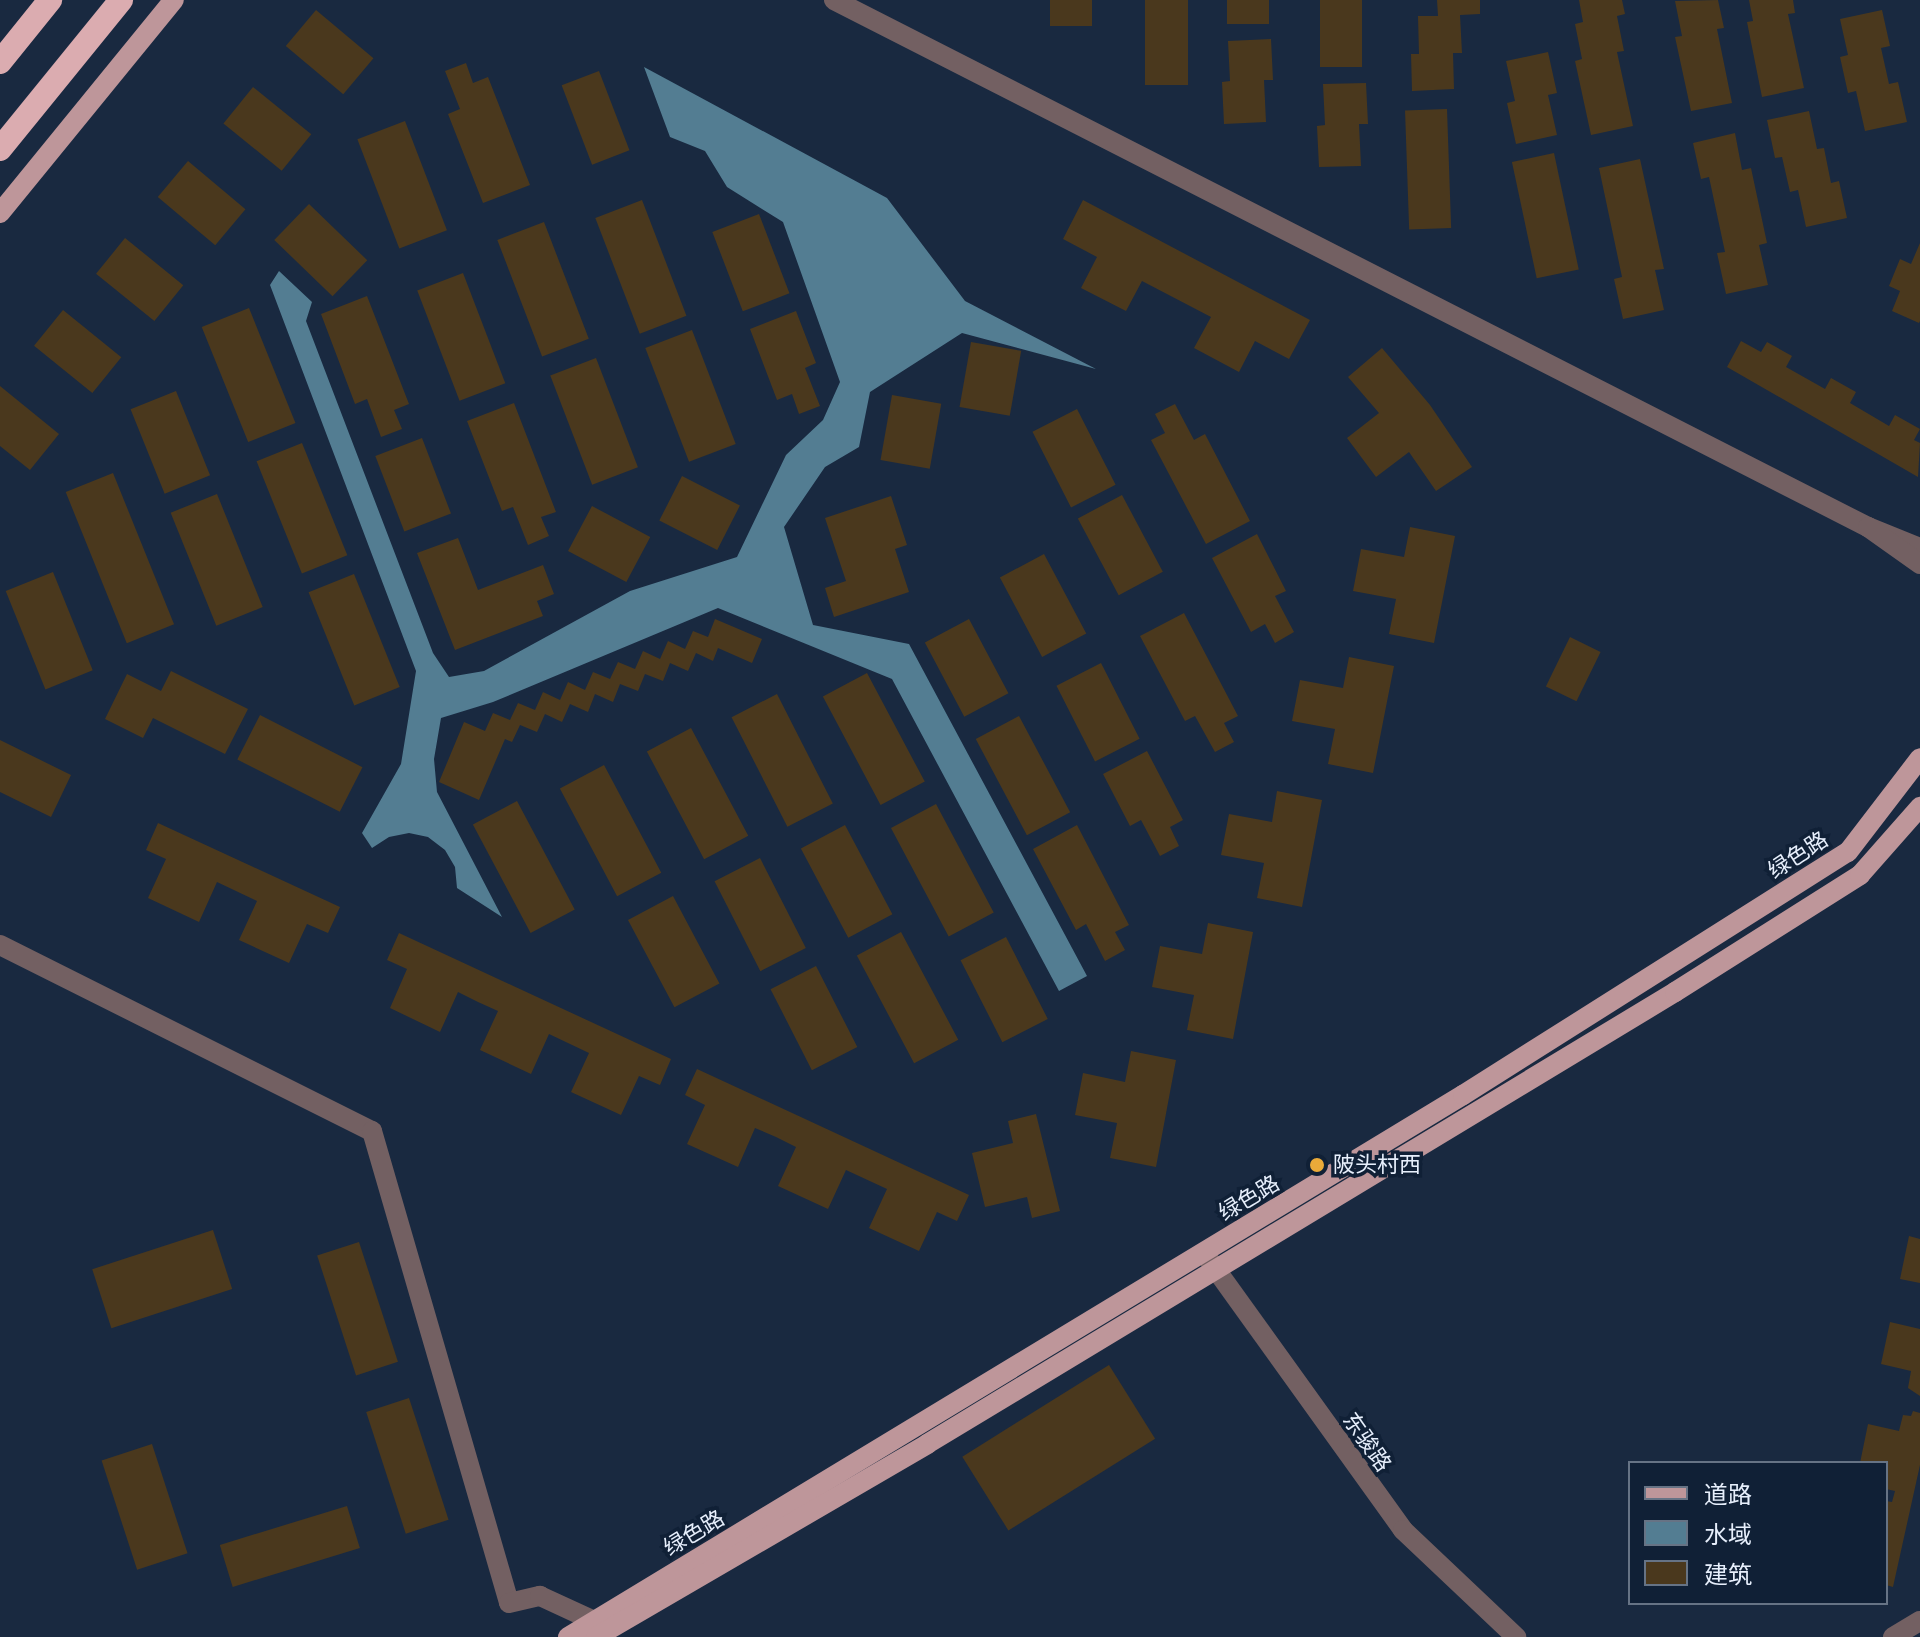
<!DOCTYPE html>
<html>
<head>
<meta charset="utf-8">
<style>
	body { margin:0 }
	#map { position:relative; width:1920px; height:1637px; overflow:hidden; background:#192940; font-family:Poppins,"Noto Sans SC",sans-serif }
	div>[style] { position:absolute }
	.water>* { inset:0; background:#537d92 }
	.building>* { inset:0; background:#4a381d; transform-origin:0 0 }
	.minor>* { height:20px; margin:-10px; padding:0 10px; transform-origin:10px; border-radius:10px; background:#736062 }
	.major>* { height:20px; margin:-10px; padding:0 10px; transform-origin:10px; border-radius:10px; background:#be969a }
	.highway>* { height:24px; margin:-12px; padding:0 12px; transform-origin:12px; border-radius:12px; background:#dbacb0 }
	.dots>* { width:22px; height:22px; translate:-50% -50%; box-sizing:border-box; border:4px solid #102036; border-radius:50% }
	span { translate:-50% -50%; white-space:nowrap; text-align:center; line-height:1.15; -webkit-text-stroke:7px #102036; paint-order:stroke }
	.street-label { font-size:22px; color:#e7effc }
	.poi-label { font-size:22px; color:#e7effc }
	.left { translate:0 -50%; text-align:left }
	.legend { position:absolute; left:1628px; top:1461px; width:260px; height:144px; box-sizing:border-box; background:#102036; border:2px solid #667385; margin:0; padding:10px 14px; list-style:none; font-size:24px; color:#e7effc }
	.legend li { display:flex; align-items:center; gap:16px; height:40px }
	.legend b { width:40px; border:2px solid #667385 }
</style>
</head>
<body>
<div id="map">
	<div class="water">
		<div style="clip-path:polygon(644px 67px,887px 198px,965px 301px,1096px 369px,962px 333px,870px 392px,859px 447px,825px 467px,784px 527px,813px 625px,909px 644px,1087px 976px,1059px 991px,892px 679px,718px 608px,493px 702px,441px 718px,434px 759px,437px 792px,502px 917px,457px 888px,455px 867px,445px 850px,428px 837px,409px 833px,389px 837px,372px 848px,362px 833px,401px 764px,416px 671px,270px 285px,279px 271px,312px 302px,306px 321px,433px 653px,449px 677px,484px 671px,630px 591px,737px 557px,786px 455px,823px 420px,840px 382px,783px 222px,727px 187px,705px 151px,670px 137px)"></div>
	</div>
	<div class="building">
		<div style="left:1050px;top:0;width:42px;height:26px"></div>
		<div style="left:1145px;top:0;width:43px;height:85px"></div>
		<div style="left:1227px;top:0;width:42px;height:24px"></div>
		<div style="left:1320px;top:0;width:42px;height:67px"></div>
		<div style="clip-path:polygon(1437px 0,1480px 0,1480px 14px,1460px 15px,1462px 53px,1453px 53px,1454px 89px,1412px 91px,1411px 54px,1419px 54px,1418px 16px,1438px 16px)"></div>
		<div style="clip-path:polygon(1579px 0,1622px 0,1625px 14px,1617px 16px,1624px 51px,1617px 52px,1633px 126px,1591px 135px,1575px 61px,1582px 59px,1575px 24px,1583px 22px)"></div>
		<div style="clip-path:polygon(1718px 0,1724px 28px,1717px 29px,1732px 103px,1691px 111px,1675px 37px,1682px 36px,1675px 1px)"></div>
		<div style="clip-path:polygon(1749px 0,1793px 0,1795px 13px,1788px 14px,1804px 88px,1762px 97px,1747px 22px,1753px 21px)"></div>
		<div style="left:316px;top:10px;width:75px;height:47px;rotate:40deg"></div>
		<div style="clip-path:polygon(1882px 10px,1890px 46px,1881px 48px,1889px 84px,1898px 82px,1907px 122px,1865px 131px,1856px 91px,1848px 93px,1840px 57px,1848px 55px,1840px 19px)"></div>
		<div style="clip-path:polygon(1271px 39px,1273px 80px,1264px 80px,1266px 122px,1224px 124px,1222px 82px,1230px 81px,1228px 41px)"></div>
		<div style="clip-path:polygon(1548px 52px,1557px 93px,1548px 95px,1557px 135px,1516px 144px,1507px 103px,1515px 101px,1506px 61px)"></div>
		<div style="clip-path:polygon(466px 63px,473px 83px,488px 77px,530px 185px,483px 203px,448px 114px,460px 109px,445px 71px)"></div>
		<div style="left:599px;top:71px;width:85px;height:40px;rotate:69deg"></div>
		<div style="clip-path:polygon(1366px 83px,1368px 124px,1359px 124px,1361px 166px,1319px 167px,1317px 126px,1325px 125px,1323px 84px)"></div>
		<div style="left:253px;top:87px;width:75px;height:47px;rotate:39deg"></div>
		<div style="left:1447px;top:109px;width:119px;height:42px;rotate:88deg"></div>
		<div style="clip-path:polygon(1809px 111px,1817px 149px,1824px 148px,1831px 183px,1839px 181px,1847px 218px,1806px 227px,1798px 190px,1790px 192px,1782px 157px,1775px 158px,1767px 120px)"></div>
		<div style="left:405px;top:121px;width:117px;height:51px;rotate:69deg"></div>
		<div style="clip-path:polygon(1735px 133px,1742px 170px,1751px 168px,1767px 243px,1759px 245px,1768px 285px,1726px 294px,1717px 253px,1725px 252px,1709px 177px,1701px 179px,1693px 143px)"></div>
		<div style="left:1554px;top:153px;width:119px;height:43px;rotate:78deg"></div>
		<div style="clip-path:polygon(1640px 159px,1664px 269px,1655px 270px,1664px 310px,1623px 319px,1614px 279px,1622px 277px,1599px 168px)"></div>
		<div style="left:188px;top:161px;width:75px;height:47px;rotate:40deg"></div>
		<div style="left:642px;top:200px;width:124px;height:50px;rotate:69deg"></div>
		<div style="clip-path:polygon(1083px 200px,1310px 320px,1289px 359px,1255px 341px,1239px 372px,1194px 348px,1211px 317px,1142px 281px,1126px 311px,1081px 288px,1097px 257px,1063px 239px)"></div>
		<div style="left:309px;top:204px;width:81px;height:50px;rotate:44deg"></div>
		<div style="left:759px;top:214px;width:85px;height:50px;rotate:69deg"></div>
		<div style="left:544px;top:222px;width:125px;height:50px;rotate:69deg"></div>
		<div style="left:125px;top:238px;width:75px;height:46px;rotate:39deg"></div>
		<div style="clip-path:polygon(1920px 243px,1920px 321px,1919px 323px,1892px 311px,1900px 291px,1889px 286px,1900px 259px,1911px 264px)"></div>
		<div style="left:463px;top:273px;width:118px;height:49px;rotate:69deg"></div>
		<div style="clip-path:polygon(367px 296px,409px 404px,394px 410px,402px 429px,381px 437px,367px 399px,355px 404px,321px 314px)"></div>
		<div style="left:249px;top:308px;width:124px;height:51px;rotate:68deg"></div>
		<div style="left:63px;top:310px;width:75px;height:46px;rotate:39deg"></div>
		<div style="clip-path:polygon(796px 311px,816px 363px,805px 368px,820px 406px,799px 414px,792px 394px,777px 400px,750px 329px)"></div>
		<div style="left:692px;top:330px;width:122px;height:50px;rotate:69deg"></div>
		<div style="clip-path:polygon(1741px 341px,1761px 352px,1767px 342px,1792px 356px,1786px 367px,1825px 389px,1831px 378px,1856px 392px,1850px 403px,1889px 426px,1895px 415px,1920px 429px,1914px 440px,1920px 443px,1918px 477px,1727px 367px)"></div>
		<div style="left:971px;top:342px;width:51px;height:66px;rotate:10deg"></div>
		<div style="clip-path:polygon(1382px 348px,1430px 405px,1472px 467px,1436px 491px,1409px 452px,1376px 477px,1347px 438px,1379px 413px,1348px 377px)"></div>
		<div style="left:596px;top:358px;width:117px;height:49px;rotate:69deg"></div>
		<div style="clip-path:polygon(0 386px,59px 434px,30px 470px,0 446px)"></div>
		<div style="left:176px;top:391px;width:91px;height:49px;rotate:68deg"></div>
		<div style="left:892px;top:395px;width:50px;height:66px;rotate:10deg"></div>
		<div style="clip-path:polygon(514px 403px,556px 512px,541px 517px,549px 536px,528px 545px,513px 507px,502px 511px,467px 421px)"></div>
		<div style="clip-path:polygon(1175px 404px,1194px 440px,1205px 434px,1250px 521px,1206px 544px,1151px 440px,1165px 433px,1155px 414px)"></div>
		<div style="left:1077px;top:409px;width:85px;height:50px;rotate:63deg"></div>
		<div style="left:422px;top:438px;width:81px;height:50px;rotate:69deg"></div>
		<div style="left:302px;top:443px;width:121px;height:49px;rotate:68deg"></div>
		<div style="left:113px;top:473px;width:163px;height:51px;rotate:68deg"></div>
		<div style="left:682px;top:476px;width:65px;height:50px;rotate:27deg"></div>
		<div style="left:217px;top:494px;width:122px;height:50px;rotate:68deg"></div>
		<div style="left:1122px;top:495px;width:87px;height:50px;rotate:62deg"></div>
		<div style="clip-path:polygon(891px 496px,907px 545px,895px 549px,909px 592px,834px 617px,825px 588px,846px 581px,825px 518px)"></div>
		<div style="left:592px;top:506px;width:66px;height:51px;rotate:28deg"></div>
		<div style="clip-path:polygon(1410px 527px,1455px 536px,1434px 643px,1389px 634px,1396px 599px,1353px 591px,1361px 549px,1404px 557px)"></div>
		<div style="clip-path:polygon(1257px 534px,1286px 591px,1275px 596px,1294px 632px,1275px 643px,1265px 624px,1251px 632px,1212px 558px)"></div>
		<div style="clip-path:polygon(458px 538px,478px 590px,543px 565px,554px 594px,537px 601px,543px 616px,455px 650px,417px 553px)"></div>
		<div style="left:1044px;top:554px;width:90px;height:50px;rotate:62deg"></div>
		<div style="left:53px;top:572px;width:106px;height:51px;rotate:68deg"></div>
		<div style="left:354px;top:574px;width:122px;height:49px;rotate:68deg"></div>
		<div style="clip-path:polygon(1184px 613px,1238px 716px,1224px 723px,1234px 742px,1215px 752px,1195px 716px,1185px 721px,1140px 636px)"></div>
		<div style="clip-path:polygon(715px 619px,762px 639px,752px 663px,718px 648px,713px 661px,696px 653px,688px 671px,670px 663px,663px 681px,645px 674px,638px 691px,620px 684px,613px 702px,595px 694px,588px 712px,570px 704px,562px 722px,545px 714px,537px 732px,520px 725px,512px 742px,505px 739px,479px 800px,439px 782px,464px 722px,485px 731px,493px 713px,510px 720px,518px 703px,535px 710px,543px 692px,560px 700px,568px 682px,585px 690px,593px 672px,610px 679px,618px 662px,635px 669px,643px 651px,660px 659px,668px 641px,685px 649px,693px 631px,708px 637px)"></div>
		<div style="left:969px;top:619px;width:84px;height:50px;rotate:62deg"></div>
		<div style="left:1570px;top:637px;width:34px;height:55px;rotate:26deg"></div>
		<div style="clip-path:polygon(1349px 657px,1394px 666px,1373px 773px,1328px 764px,1335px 729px,1292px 721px,1300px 680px,1343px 688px)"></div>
		<div style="left:1101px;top:663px;width:85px;height:50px;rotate:63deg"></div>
		<div style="clip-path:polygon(171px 671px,248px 709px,225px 754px,153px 718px,143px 738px,105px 719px,127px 674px,161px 691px)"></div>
		<div style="left:867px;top:673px;width:123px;height:50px;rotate:62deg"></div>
		<div style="left:777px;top:694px;width:123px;height:51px;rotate:63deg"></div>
		<div style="left:260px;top:715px;width:115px;height:50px;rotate:27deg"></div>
		<div style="left:1019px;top:716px;width:109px;height:49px;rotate:62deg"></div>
		<div style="left:691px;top:728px;width:122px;height:50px;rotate:62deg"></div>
		<div style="clip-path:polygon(0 740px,71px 775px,51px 817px,0 792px)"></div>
		<div style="clip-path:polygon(1147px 751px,1183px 820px,1170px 827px,1179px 846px,1160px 856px,1141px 820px,1130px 826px,1103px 774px)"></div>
		<div style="left:604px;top:765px;width:122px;height:50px;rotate:62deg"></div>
		<div style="clip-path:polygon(1277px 791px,1322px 800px,1302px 907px,1257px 898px,1264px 863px,1221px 855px,1229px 814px,1272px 822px)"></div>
		<div style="left:517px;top:801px;width:123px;height:50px;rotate:62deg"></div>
		<div style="left:936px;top:804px;width:123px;height:51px;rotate:62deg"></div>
		<div style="clip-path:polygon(158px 823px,340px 907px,328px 933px,307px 924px,289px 963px,239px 940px,257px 901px,217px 882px,199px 922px,148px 898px,166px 859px,146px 850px)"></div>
		<div style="left:845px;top:825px;width:101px;height:50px;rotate:62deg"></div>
		<div style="clip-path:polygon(1077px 825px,1129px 925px,1115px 932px,1125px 950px,1105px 961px,1086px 924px,1076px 930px,1033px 849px)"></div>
		<div style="left:760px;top:858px;width:101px;height:51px;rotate:63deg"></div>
		<div style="left:673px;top:896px;width:99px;height:51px;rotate:62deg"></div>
		<div style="clip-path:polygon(1208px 923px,1253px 932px,1233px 1039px,1187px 1030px,1194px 995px,1152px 987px,1160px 946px,1202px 954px)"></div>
		<div style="left:901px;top:932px;width:122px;height:50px;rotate:62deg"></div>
		<div style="clip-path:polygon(399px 933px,671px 1059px,660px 1085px,639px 1076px,621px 1115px,571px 1092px,589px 1053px,549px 1034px,531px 1074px,480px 1050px,498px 1011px,478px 1002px,458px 992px,440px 1032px,390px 1008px,407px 969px,387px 960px)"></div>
		<div style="left:1006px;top:937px;width:92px;height:51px;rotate:63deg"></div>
		<div style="left:816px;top:966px;width:91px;height:51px;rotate:63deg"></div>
		<div style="clip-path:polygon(1131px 1051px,1176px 1060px,1156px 1167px,1110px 1158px,1117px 1123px,1075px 1115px,1083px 1073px,1125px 1082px)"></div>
		<div style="clip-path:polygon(697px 1069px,969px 1195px,957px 1221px,937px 1212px,919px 1251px,869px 1228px,887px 1189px,846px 1170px,828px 1209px,778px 1186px,796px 1147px,776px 1137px,755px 1128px,738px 1167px,687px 1144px,705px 1105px,685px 1095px)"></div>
		<div style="clip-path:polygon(1036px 1114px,1060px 1211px,1032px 1218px,1027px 1197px,985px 1207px,972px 1153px,1013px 1143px,1008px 1121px)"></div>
		<div style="left:213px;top:1230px;width:62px;height:127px;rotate:72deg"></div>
		<div style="clip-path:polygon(1909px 1236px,1920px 1239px,1920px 1283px,1900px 1279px)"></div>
		<div style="left:359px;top:1242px;width:126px;height:44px;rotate:72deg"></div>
		<div style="clip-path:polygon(1890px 1322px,1920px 1329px,1920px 1396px,1908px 1388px,1911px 1371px,1881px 1364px)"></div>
		<div style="left:1109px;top:1365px;width:87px;height:173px;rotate:58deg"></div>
		<div style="left:409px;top:1398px;width:128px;height:45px;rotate:72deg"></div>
		<div style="clip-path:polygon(1913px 1411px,1920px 1413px,1920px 1465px,1893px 1587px,1886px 1585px,1886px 1501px,1892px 1502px,1895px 1491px,1886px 1489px,1886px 1463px,1860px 1463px,1868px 1424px,1899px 1431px,1903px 1415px,1911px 1416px)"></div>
		<div style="left:152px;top:1444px;width:115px;height:53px;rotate:72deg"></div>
		<div style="left:347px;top:1506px;width:44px;height:133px;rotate:73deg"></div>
	</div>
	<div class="minor">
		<div style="left:834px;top:0;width:1161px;rotate:27.01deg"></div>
		<div style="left:1920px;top:548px;width:56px;rotate:-158deg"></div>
		<div style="left:1868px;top:527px;width:64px;rotate:35.4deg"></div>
		<div style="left:0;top:945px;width:416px;rotate:26.6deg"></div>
		<div style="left:372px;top:1131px;width:491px;rotate:73.8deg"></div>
		<div style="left:509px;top:1603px;width:32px;rotate:-13deg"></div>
		<div style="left:540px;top:1596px;width:60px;rotate:24.8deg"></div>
		<div style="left:1207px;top:1257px;width:336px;rotate:54.3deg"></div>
		<div style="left:1403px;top:1530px;width:156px;rotate:43.4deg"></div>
		<div style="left:1893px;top:1637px;width:31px;rotate:-31deg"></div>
	</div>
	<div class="major">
		<div style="left:0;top:213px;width:275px;rotate:-50.8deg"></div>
		<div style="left:568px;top:1637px;width:1046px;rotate:-31.2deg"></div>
		<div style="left:1463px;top:1095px;width:455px;rotate:-32.3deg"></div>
		<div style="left:1848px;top:852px;width:118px;rotate:-52.5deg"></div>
		<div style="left:596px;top:1637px;width:383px;rotate:-30.2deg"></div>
		<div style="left:927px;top:1444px;width:874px;rotate:-31.14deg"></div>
		<div style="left:1675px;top:992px;width:219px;rotate:-32.3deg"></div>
		<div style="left:1860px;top:875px;width:91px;rotate:-48.6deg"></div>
	</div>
	<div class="highway">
		<div style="left:0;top:62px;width:80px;rotate:-51.1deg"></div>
		<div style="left:0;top:149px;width:192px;rotate:-50.9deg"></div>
	</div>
	<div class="dots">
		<div style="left:1317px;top:1165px;background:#eaaa39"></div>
	</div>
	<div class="street-label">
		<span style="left:1798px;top:855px;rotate:-33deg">绿色路</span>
		<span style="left:1249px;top:1198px;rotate:-31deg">绿色路</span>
		<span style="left:1367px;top:1442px;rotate:55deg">东骏路</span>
		<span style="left:694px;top:1533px;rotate:-31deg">绿色路</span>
	</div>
	<div class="poi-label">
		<span class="left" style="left:1333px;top:1165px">陂头村西</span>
	</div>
	<ul class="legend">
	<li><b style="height:10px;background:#be969a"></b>道路</li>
	<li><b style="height:22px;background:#537d92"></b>水域</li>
	<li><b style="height:22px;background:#4a381d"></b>建筑</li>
	</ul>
</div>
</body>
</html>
